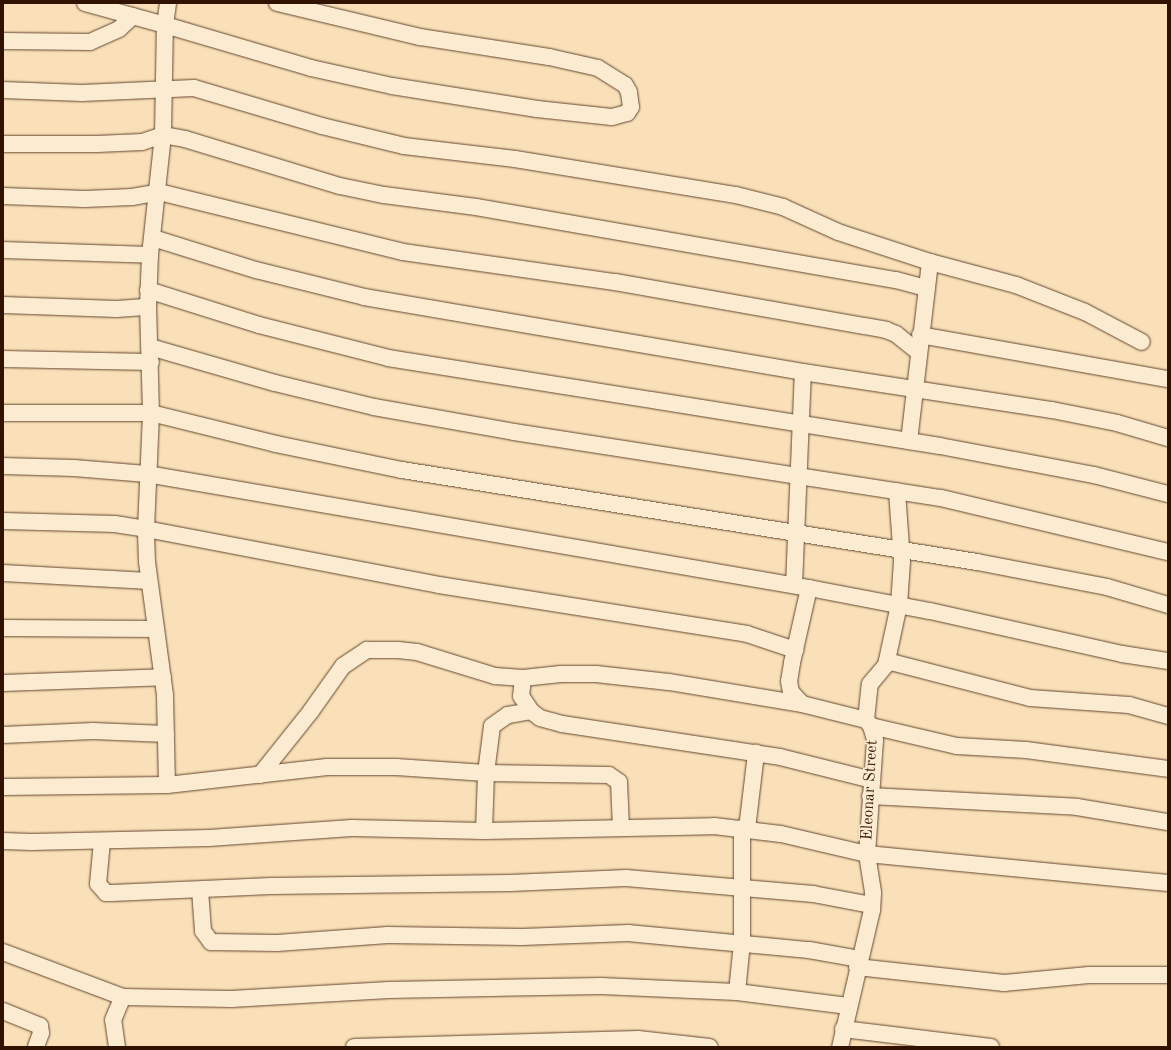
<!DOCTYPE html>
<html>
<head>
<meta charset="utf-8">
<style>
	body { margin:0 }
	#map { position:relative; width:1171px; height:1050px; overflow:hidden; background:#f9e0b8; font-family:"Old Standard TT",serif }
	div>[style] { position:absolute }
	.roads { filter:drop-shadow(0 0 1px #63462e) drop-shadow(0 0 1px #63462e) }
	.minor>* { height:16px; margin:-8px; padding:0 8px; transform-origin:8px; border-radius:8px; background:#fbebd1 }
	span { translate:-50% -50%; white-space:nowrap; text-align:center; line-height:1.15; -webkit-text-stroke:3px #fbebd1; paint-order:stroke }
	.street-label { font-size:16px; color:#311200 }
	.frame { position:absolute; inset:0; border:4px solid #311200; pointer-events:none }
</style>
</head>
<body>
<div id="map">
	<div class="roads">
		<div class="minor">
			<div style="left:85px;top:3px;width:83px;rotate:15.4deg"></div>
			<div style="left:165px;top:25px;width:22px;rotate:-82deg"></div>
			<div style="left:3px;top:41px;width:87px;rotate:0.7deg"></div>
			<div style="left:90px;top:42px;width:32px;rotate:-24deg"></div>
			<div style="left:119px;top:29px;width:19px;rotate:-43deg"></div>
			<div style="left:3px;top:90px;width:79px;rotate:2.2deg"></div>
			<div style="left:82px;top:93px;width:112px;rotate:-2.6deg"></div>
			<div style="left:194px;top:88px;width:134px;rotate:16.5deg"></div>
			<div style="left:322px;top:126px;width:84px;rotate:13.7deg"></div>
			<div style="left:404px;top:146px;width:112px;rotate:6.7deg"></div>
			<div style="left:515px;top:159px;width:224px;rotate:9.3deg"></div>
			<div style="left:736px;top:195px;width:49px;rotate:14.3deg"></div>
			<div style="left:783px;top:207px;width:60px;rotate:24.4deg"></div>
			<div style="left:838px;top:232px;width:97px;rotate:18.1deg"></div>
			<div style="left:930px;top:262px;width:89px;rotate:15deg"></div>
			<div style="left:1016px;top:285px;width:74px;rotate:21.4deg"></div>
			<div style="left:1085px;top:312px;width:64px;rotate:27.8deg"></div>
			<div style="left:3px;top:144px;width:94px"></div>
			<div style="left:97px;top:144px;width:45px;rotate:-2.5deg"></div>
			<div style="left:142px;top:142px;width:22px;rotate:-18deg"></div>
			<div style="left:163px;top:135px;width:22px;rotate:10deg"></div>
			<div style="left:185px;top:139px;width:162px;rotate:16.9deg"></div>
			<div style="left:340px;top:186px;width:45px;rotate:11.6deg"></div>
			<div style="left:384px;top:195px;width:93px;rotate:7.4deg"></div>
			<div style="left:476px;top:207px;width:426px;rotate:9.9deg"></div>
			<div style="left:896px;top:280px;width:31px;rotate:15deg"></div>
			<div style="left:3px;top:196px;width:82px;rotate:2.1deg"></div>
			<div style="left:85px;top:199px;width:47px;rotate:-2.4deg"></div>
			<div style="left:132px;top:197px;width:27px;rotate:-10deg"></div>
			<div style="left:159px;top:192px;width:251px;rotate:13.8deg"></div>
			<div style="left:403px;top:252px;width:214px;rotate:8.1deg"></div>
			<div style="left:615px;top:282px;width:275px;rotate:10deg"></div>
			<div style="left:886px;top:330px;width:11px;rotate:22deg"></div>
			<div style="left:896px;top:334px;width:28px;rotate:39deg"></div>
			<div style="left:153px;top:238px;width:108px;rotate:17.3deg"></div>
			<div style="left:256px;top:270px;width:111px;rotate:14deg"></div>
			<div style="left:364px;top:297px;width:445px;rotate:9.7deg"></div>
			<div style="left:803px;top:372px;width:252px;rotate:8.7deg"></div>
			<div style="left:1052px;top:410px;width:66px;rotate:11.3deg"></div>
			<div style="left:1117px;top:423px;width:53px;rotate:16.4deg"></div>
			<div style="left:3px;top:250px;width:147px;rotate:1.9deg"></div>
			<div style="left:148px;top:290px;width:116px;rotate:17.5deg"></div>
			<div style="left:259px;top:325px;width:133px;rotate:14.3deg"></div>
			<div style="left:388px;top:358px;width:559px;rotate:9.06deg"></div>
			<div style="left:940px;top:446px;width:157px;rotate:10.7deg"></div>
			<div style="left:1094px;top:475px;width:76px;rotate:14.4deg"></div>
			<div style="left:3px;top:305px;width:114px;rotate:2deg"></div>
			<div style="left:117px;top:309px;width:31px;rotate:-4deg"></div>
			<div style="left:920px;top:335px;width:252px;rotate:10.1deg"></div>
			<div style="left:150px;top:347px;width:130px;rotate:16.1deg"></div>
			<div style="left:275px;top:383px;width:102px;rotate:13.6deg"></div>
			<div style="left:374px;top:407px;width:142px;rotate:10.1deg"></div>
			<div style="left:514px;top:432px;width:432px;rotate:8.8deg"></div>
			<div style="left:941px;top:498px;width:233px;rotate:13.4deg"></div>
			<div style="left:3px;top:359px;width:148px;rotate:1.2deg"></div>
			<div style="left:3px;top:413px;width:148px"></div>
			<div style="left:151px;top:413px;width:129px;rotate:13.9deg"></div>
			<div style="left:276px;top:444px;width:129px;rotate:11.7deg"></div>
			<div style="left:402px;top:470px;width:582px;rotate:9.09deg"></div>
			<div style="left:977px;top:562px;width:132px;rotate:10.9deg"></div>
			<div style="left:1107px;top:587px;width:64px;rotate:16.4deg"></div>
			<div style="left:909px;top:441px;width:180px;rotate:-83.3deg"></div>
			<div style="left:3px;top:466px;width:71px;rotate:1.6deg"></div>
			<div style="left:74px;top:468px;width:73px;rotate:4.7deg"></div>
			<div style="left:147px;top:474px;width:672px;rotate:9.77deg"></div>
			<div style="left:809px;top:588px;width:123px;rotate:10.8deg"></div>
			<div style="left:930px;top:611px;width:197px;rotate:12.6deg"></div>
			<div style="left:1122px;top:654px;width:47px;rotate:8.7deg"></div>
			<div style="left:3px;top:521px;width:112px;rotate:1.5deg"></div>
			<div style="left:115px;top:524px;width:31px;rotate:9deg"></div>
			<div style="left:146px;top:529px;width:298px;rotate:10.8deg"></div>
			<div style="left:439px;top:585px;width:312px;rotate:9deg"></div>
			<div style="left:747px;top:634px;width:51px;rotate:18.4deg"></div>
			<div style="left:3px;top:573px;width:146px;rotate:3.1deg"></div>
			<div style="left:794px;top:585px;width:213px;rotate:-87.6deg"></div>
			<div style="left:809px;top:588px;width:77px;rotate:102.8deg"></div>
			<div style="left:792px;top:663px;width:18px;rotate:99deg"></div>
			<div style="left:789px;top:681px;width:11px;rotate:80deg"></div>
			<div style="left:791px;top:692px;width:16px;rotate:47deg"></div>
			<div style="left:802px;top:704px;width:66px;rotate:14deg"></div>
			<div style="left:866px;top:720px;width:8px;rotate:50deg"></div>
			<div style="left:871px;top:726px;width:15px;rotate:74deg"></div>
			<div style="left:875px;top:740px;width:114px;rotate:94deg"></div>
			<div style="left:867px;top:854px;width:39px;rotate:81deg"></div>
			<div style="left:873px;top:893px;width:17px;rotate:93deg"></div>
			<div style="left:872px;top:910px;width:141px;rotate:103.1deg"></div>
			<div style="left:3px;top:628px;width:153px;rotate:0.4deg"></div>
			<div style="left:887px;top:661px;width:148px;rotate:14.5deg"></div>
			<div style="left:1030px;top:698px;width:99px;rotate:4deg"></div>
			<div style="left:1129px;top:705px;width:41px;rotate:15.8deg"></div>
			<div style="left:523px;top:678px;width:18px;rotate:96deg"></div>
			<div style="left:521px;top:696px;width:18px;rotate:56deg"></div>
			<div style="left:531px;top:711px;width:11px;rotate:38deg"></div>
			<div style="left:540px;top:718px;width:23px;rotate:15deg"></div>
			<div style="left:562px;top:724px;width:220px;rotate:8.6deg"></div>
			<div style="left:780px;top:757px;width:95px;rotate:14deg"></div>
			<div style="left:3px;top:683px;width:160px;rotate:-2.1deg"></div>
			<div style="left:866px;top:720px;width:36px;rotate:-84deg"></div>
			<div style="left:870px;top:684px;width:25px;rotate:-50deg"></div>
			<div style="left:886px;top:665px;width:61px;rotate:-77.8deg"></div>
			<div style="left:899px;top:605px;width:44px;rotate:-86.1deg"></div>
			<div style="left:902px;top:561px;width:70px;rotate:-94.1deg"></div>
			<div style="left:871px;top:726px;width:88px;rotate:13.1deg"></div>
			<div style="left:957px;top:746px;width:69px;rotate:3.3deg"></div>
			<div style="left:1026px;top:750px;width:143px;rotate:7.6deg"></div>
			<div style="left:3px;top:735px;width:90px;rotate:-2.5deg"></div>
			<div style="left:93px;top:731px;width:73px;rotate:2.4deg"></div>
			<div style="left:260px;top:775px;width:82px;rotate:-51.4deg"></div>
			<div style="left:311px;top:711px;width:55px;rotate:-54.6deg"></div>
			<div style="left:343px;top:666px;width:29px;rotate:-34deg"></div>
			<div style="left:367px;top:650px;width:31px"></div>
			<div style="left:398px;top:650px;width:19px;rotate:6deg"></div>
			<div style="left:417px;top:652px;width:82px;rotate:17.1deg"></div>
			<div style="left:495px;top:676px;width:28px;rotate:4deg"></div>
			<div style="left:523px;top:678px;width:38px;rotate:-6deg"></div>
			<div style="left:561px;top:674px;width:35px"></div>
			<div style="left:596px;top:674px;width:73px;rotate:6.3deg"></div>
			<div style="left:669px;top:682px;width:135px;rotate:9.4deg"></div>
			<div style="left:167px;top:785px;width:90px;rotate:-91.3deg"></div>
			<div style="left:165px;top:695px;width:134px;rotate:-97.7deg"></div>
			<div style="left:147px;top:562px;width:33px;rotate:-92deg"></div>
			<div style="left:146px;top:529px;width:116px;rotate:-87.5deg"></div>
			<div style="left:151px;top:413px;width:106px;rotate:-91.6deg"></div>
			<div style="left:148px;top:307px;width:52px;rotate:-87.8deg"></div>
			<div style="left:150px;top:255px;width:121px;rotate:-83.8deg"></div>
			<div style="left:163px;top:135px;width:110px;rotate:-89deg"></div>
			<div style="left:165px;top:25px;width:152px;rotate:16.4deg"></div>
			<div style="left:311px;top:68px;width:83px;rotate:12.5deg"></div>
			<div style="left:392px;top:86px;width:147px;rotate:9deg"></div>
			<div style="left:537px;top:109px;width:75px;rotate:6.1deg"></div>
			<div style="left:612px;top:117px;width:16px;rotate:-15deg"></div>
			<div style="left:627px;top:113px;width:7px;rotate:-56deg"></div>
			<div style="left:631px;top:107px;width:15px;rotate:-98deg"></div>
			<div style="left:629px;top:92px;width:8px;rotate:-120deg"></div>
			<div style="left:625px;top:85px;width:32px;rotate:-148deg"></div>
			<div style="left:598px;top:68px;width:50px;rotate:-167.3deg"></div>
			<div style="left:549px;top:57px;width:131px;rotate:-171.2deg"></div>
			<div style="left:420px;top:37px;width:147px;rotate:-166.6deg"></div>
			<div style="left:3px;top:787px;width:164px;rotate:-0.7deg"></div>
			<div style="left:167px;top:785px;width:161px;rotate:-6.4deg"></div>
			<div style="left:327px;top:767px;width:69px"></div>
			<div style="left:396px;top:767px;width:90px;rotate:3.8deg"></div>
			<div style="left:486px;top:773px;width:123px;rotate:0.9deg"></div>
			<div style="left:609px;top:775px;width:12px;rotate:35deg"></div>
			<div style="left:619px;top:782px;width:46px;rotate:87.5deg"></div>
			<div style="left:870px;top:796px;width:207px;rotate:3deg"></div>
			<div style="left:1077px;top:807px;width:92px;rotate:9.4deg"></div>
			<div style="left:747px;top:829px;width:77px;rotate:-83.2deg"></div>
			<div style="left:484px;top:831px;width:58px;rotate:-88deg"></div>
			<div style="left:486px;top:773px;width:47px;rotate:-82.7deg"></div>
			<div style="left:492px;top:726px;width:19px;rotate:-35deg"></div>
			<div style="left:508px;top:715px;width:23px;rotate:-10deg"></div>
			<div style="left:3px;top:841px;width:29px;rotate:2deg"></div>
			<div style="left:32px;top:842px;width:177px;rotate:-1.3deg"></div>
			<div style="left:209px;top:838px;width:143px;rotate:-4deg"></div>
			<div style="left:352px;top:828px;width:132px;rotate:1.3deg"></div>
			<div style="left:484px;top:831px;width:230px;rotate:-1.2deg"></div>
			<div style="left:714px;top:826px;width:67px;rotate:6.8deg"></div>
			<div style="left:781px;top:834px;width:88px;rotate:13.1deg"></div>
			<div style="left:867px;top:854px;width:302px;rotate:5.5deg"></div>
			<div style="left:102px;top:841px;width:43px;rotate:95.3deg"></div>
			<div style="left:98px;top:884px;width:12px;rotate:48deg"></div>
			<div style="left:106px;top:893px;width:6px"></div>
			<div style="left:112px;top:893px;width:159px;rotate:-2.5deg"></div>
			<div style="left:271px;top:886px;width:239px;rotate:-0.7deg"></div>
			<div style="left:510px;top:883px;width:116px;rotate:-2.5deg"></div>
			<div style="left:626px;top:878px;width:188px;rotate:4.9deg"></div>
			<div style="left:813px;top:894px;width:60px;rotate:10.6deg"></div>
			<div style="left:200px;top:890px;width:41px;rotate:85.8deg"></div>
			<div style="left:203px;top:931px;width:14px;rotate:54deg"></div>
			<div style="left:211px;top:942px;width:66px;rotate:0.9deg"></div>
			<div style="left:277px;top:943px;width:111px;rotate:-4.1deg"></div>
			<div style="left:388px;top:935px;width:134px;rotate:0.9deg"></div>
			<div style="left:522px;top:937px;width:106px;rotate:-2.2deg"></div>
			<div style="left:628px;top:933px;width:182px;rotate:5.4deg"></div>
			<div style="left:809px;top:950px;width:52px;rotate:10deg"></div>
			<div style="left:3px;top:952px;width:128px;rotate:20.6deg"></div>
			<div style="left:123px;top:997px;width:108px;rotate:1.1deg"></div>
			<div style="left:231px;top:999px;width:158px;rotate:-3.3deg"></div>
			<div style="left:389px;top:990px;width:212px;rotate:-1.1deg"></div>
			<div style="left:601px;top:986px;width:136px;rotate:2.5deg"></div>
			<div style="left:737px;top:992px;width:112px;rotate:7.2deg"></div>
			<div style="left:857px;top:967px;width:148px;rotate:6.2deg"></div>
			<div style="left:1004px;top:983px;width:85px;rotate:-5.4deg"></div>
			<div style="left:1089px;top:975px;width:79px"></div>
			<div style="left:737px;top:992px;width:49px;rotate:-84.2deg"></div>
			<div style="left:742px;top:943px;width:115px;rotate:-90deg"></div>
			<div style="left:3px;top:1011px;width:40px;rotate:22deg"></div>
			<div style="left:40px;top:1026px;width:7px;rotate:82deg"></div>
			<div style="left:41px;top:1033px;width:15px;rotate:110deg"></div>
			<div style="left:843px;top:1029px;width:149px;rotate:6.9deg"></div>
			<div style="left:117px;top:1047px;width:27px;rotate:-98deg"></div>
			<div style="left:113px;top:1020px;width:25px;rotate:-67deg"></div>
			<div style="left:354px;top:1047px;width:284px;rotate:-1.6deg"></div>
			<div style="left:638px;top:1039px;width:72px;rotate:6.3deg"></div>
		</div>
	</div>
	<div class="street-label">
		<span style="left:870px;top:790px;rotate:-87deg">Eleonar Street</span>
	</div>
	<div class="frame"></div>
</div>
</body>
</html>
